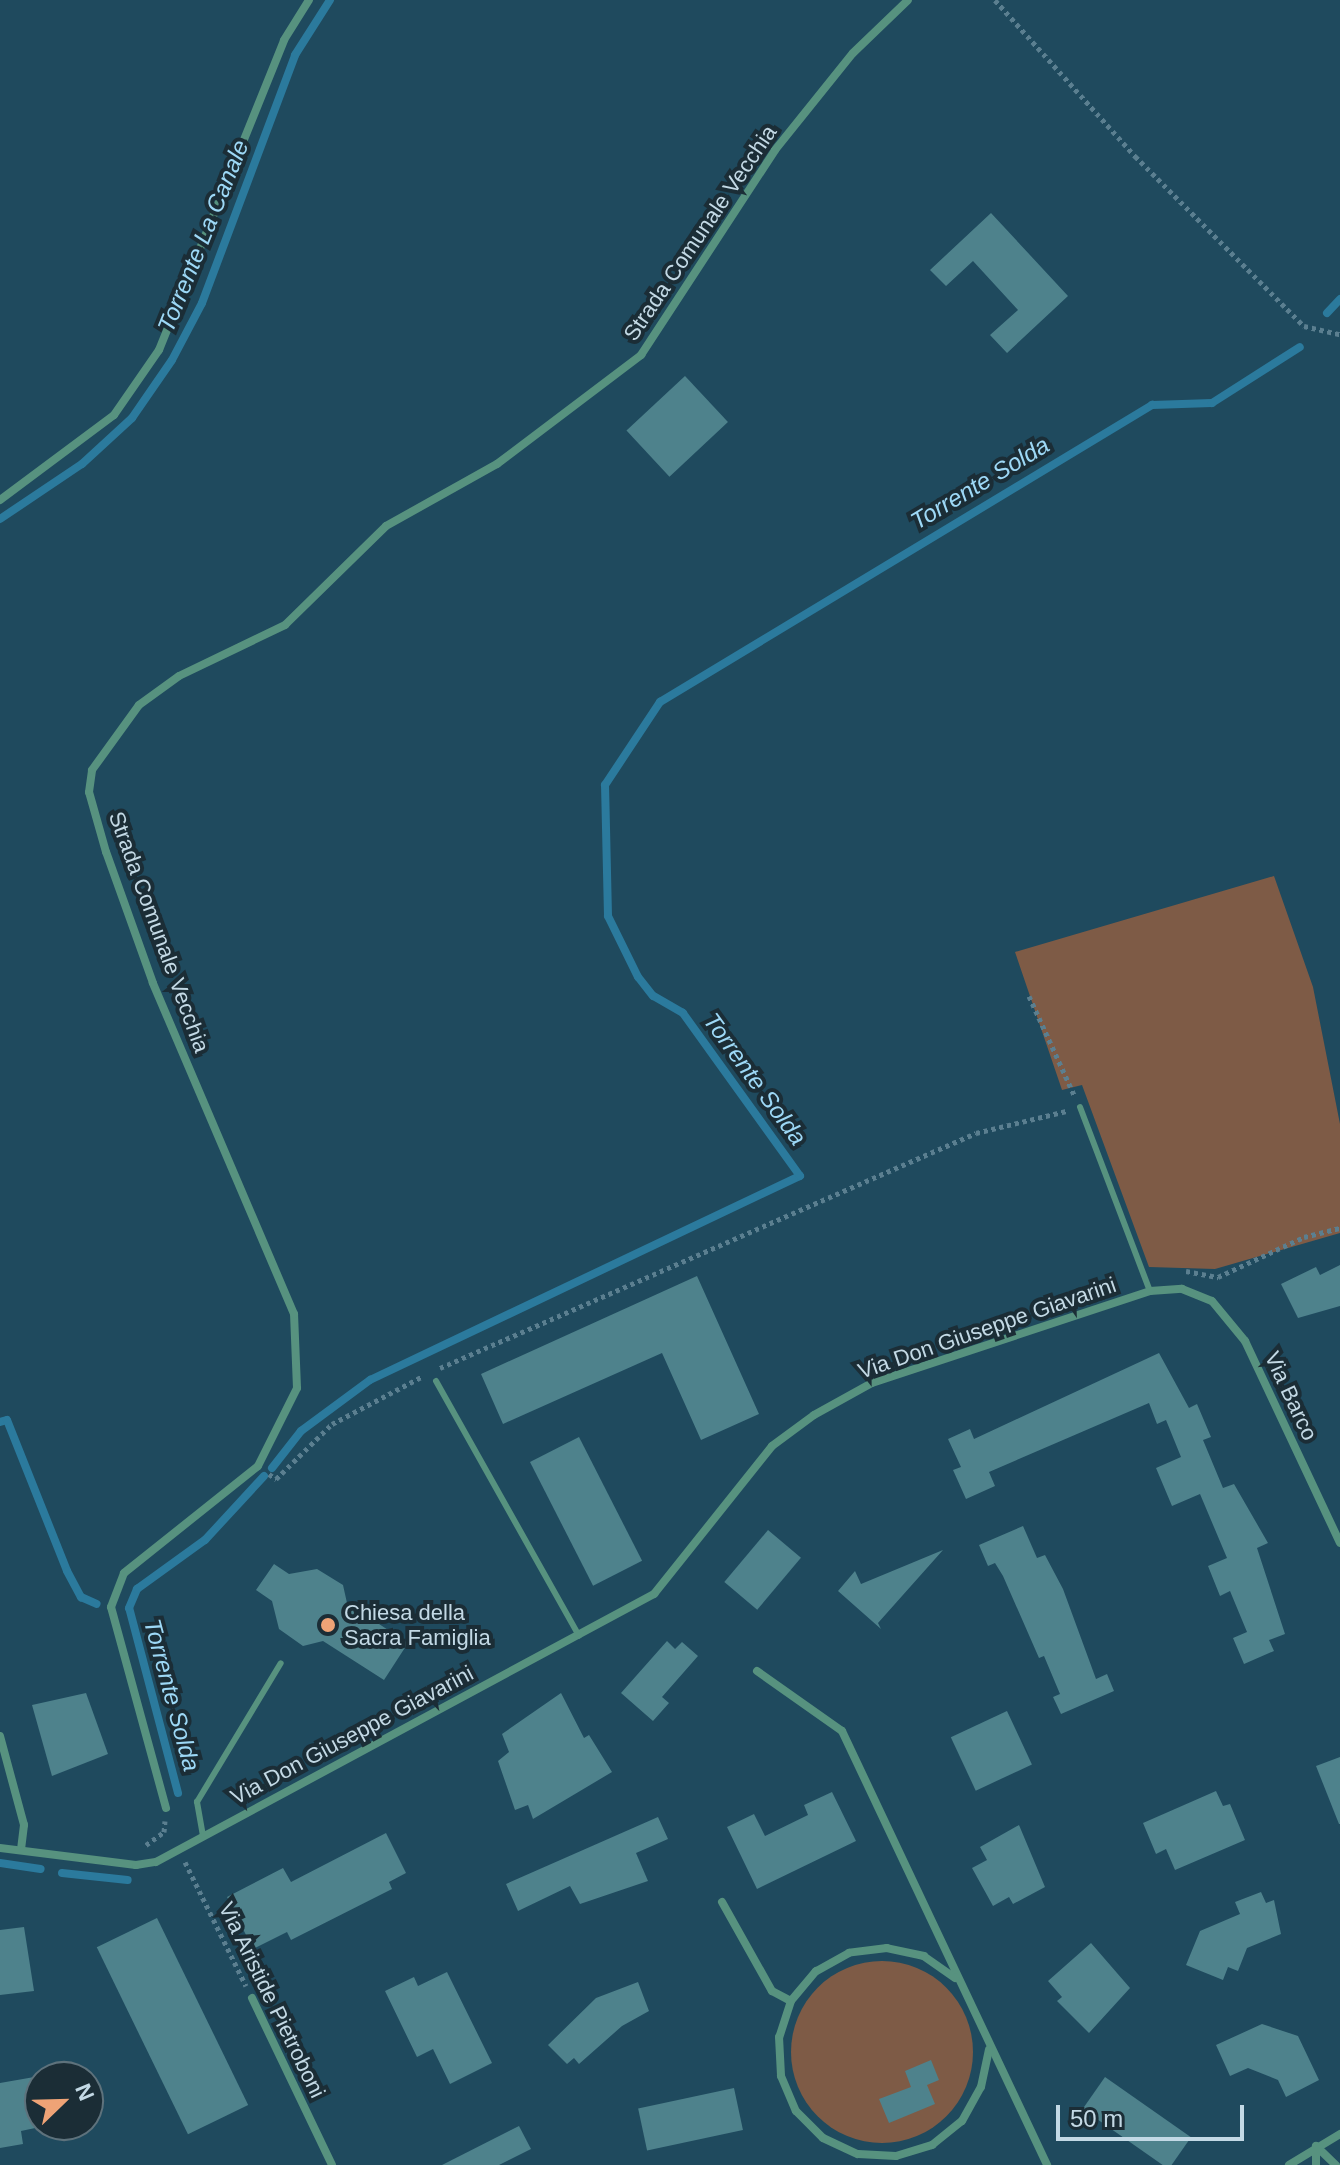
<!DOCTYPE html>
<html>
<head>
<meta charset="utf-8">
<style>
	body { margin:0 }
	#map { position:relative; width:1340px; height:2165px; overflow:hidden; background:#1f4a5e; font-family:Helvetica,sans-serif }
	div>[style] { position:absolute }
	.green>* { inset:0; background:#7e5b46 }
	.round { border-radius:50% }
	.stream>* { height:8px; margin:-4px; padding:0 4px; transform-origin:4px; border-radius:4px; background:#2b7a9d }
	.building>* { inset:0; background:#4e828c; transform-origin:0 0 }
	.path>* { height:5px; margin-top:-2.5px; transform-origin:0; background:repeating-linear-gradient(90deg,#5b7f90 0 4px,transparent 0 8px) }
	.lane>* { height:6px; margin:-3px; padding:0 3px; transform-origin:3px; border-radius:3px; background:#57927f }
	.street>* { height:8px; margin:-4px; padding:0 4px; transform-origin:4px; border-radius:4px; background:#57927f }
	.dots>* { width:22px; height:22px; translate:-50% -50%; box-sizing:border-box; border:4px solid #1b2d36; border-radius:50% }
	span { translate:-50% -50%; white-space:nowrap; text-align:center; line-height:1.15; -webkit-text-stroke:8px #1b2d36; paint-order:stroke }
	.street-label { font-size:22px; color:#c3d9e5 }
	.poi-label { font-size:22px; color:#c3d9e5 }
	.left { translate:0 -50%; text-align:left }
	.water-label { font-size:24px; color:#9dd8f6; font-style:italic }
	.north { position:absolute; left:24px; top:2061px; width:80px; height:80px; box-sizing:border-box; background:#1b2d36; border:2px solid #5e727c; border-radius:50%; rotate:67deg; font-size:22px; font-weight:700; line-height:32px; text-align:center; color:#c3d9e5 }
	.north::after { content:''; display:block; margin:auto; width:28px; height:36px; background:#efa376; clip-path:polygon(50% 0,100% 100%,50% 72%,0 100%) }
	.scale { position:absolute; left:1056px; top:2105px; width:188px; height:36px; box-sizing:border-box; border:4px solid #c3d9e5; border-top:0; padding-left:10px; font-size:24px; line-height:28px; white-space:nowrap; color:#c3d9e5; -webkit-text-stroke:6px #1b2d36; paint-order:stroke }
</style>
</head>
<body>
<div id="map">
	<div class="green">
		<div style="clip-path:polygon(1274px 876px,1313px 987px,1340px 1124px,1340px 1233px,1215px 1269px,1149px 1267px,1082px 1085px,1062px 1090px,1015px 952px)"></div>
		<div class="round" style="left:791px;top:1961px;width:182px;height:182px"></div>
	</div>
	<div class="stream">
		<div style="left:1327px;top:313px;width:19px;rotate:-47deg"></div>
		<div style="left:0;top:519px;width:99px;rotate:-33.9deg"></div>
		<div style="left:82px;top:464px;width:68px;rotate:-42.6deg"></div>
		<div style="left:132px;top:418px;width:70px;rotate:-55.4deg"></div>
		<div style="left:172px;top:360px;width:64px;rotate:-62.2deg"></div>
		<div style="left:202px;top:303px;width:265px;rotate:-69.4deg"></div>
		<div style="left:295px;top:55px;width:65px;rotate:-57.5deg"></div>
		<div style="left:0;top:1422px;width:7px;rotate:-16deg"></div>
		<div style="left:7px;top:1420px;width:162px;rotate:68.3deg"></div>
		<div style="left:67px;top:1571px;width:30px;rotate:62deg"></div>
		<div style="left:81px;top:1597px;width:17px;rotate:24deg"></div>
		<div style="left:272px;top:1468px;width:47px;rotate:-51.9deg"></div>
		<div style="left:301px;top:1431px;width:86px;rotate:-36.5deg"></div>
		<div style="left:370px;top:1380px;width:476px;rotate:-25.4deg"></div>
		<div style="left:800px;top:1176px;width:201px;rotate:-125.7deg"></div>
		<div style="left:683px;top:1013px;width:34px;rotate:-150deg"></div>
		<div style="left:653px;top:996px;width:24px;rotate:-128deg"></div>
		<div style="left:638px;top:977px;width:68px;rotate:-116.2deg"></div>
		<div style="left:608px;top:916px;width:131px;rotate:-91.3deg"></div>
		<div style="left:605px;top:785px;width:100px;rotate:-56.5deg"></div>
		<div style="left:660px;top:702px;width:575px;rotate:-31.12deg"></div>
		<div style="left:1152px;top:405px;width:60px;rotate:-1.9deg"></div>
		<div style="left:1212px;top:403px;width:104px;rotate:-32.5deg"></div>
		<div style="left:178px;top:1793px;width:191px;rotate:-104.8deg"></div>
		<div style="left:129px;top:1608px;width:21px;rotate:-67deg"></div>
		<div style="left:137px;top:1589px;width:84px;rotate:-35.8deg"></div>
		<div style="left:205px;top:1540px;width:87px;rotate:-47.3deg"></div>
		<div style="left:0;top:1863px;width:41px;rotate:8.3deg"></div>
		<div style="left:62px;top:1873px;width:66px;rotate:6.1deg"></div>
	</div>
	<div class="building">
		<div style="clip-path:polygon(991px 213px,1068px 296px,1007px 353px,990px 335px,1018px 310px,973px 261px,946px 286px,930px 270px)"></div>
		<div style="left:685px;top:376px;width:63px;height:80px;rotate:47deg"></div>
		<div style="clip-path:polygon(1340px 1265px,1340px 1306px,1298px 1318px,1281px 1284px,1316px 1267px,1320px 1275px)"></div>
		<div style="clip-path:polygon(697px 1276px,759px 1414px,701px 1440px,662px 1353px,503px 1424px,481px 1374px)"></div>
		<div style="clip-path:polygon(1159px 1353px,1189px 1408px,1197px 1404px,1211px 1437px,1203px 1440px,1223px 1488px,1234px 1484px,1268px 1543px,1257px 1548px,1285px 1634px,1269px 1640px,1274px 1651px,1244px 1664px,1233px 1638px,1247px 1632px,1230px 1591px,1220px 1596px,1208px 1566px,1227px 1558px,1200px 1494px,1172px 1506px,1156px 1468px,1181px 1457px,1166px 1420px,1157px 1424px,1149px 1403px,989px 1472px,995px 1486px,966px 1499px,953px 1470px,961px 1467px,948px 1439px,970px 1429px,974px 1439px)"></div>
		<div style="left:579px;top:1437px;width:139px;height:55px;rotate:63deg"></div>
		<div style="clip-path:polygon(1023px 1526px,1037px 1558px,1045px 1555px,1063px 1589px,1096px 1679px,1107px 1674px,1114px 1691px,1061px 1714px,1053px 1697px,1060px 1694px,1044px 1656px,1039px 1658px,1003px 1576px,995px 1563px,988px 1566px,979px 1545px)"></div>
		<div style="left:768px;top:1530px;width:43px;height:68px;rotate:40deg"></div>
		<div style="clip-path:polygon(943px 1550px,878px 1623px,881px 1629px,838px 1591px,855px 1571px,861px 1584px)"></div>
		<div style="clip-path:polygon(274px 1564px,289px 1574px,317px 1569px,343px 1585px,347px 1603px,408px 1643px,384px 1680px,323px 1641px,303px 1646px,279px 1629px,272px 1601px,256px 1590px)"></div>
		<div style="clip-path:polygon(667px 1641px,675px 1649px,682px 1642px,698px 1656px,662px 1697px,669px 1703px,653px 1721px,621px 1693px)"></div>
		<div style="clip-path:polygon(86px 1693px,108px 1754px,52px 1776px,32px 1705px)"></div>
		<div style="clip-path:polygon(561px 1693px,584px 1738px,589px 1735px,612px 1772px,533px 1819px,528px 1805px,515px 1810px,498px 1761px,509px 1752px,502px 1734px)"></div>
		<div style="left:1007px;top:1711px;width:59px;height:62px;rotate:65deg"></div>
		<div style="clip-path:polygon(1340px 1757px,1340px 1824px,1339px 1824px,1316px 1766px)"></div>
		<div style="clip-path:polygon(1216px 1791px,1223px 1806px,1230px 1804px,1245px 1840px,1175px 1870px,1166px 1849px,1156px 1854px,1143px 1823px)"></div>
		<div style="clip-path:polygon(832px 1792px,856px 1841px,757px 1889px,727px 1827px,754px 1814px,765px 1836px,808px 1815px,804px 1805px)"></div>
		<div style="clip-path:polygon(658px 1817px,668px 1839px,636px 1853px,648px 1881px,580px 1904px,570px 1886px,518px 1911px,506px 1884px)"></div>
		<div style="clip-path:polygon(1019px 1825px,1045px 1887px,1013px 1904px,1009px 1897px,993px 1906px,972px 1868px,987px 1860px,980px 1847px)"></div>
		<div style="clip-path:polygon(386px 1833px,406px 1873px,389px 1882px,392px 1889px,291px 1940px,287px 1932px,253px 1949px,227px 1897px,283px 1868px,291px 1882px)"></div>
		<div style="clip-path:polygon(1261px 1892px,1266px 1903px,1274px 1900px,1281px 1934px,1247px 1948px,1238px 1971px,1228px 1967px,1223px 1980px,1186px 1965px,1200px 1931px,1240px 1914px,1235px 1902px)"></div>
		<div style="left:157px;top:1918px;width:208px;height:67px;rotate:64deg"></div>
		<div style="clip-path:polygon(24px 1927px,34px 1991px,0 1995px,0 1930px)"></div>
		<div style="clip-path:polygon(1091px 1943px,1130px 1988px,1089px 2033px,1057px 2001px,1062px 1997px,1048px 1981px)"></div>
		<div style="clip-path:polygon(447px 1972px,492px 2063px,450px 2084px,433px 2049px,417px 2057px,385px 1991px,414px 1977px,418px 1986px)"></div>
		<div style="clip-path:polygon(638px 1982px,649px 2011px,622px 2026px,579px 2064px,574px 2058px,567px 2064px,548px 2045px,596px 1998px)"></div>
		<div style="clip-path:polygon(1262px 2024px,1298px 2036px,1319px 2080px,1286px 2097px,1278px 2080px,1248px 2068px,1230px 2076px,1216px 2045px)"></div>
		<div style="clip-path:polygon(931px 2060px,939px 2080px,927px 2085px,935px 2104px,889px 2123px,879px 2099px,911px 2087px,905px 2071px)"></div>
		<div style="clip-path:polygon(40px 2076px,40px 2127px,21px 2131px,23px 2144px,0 2148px,0 2083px)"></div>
		<div style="left:1105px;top:2077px;width:105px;height:39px;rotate:35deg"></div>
		<div style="left:734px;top:2088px;width:43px;height:98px;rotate:78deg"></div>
		<div style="clip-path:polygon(519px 2126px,531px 2149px,499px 2165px,442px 2165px)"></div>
	</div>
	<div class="path">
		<div style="left:995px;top:0;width:210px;rotate:48.1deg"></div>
		<div style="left:1135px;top:156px;width:240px;rotate:45.2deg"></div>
		<div style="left:1304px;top:326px;width:37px;rotate:13deg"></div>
		<div style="left:1029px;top:996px;width:111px;rotate:65.5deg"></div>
		<div style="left:1186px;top:1271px;width:33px;rotate:11deg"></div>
		<div style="left:1218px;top:1277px;width:95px;rotate:-24.9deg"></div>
		<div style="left:1304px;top:1237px;width:37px;rotate:-14deg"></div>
		<div style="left:440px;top:1368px;width:585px;rotate:-23.67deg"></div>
		<div style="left:976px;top:1133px;width:93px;rotate:-13.7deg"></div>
		<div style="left:269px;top:1474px;width:9px;rotate:36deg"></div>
		<div style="left:276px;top:1479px;width:78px;rotate:-44.5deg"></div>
		<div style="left:332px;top:1424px;width:103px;rotate:-27.8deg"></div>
		<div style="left:146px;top:1845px;width:22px;rotate:-36deg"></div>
		<div style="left:164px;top:1832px;width:11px;rotate:-85deg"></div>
		<div style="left:185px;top:1862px;width:138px;rotate:63.8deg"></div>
	</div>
	<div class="lane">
		<div style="left:1080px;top:1107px;width:197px;rotate:69.2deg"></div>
		<div style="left:436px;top:1381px;width:292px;rotate:60.7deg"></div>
		<div style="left:203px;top:1836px;width:35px;rotate:-100deg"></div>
		<div style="left:197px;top:1802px;width:162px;rotate:-58.9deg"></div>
	</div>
	<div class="street">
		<div style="left:0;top:500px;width:142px;rotate:-36.7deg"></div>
		<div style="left:114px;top:415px;width:79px;rotate:-55.3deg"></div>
		<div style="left:159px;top:350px;width:334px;rotate:-68deg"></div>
		<div style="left:284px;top:40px;width:47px;rotate:-58deg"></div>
		<div style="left:757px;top:1671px;width:104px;rotate:35.2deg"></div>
		<div style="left:842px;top:1731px;width:480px;rotate:64.7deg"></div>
		<div style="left:0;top:1736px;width:92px;rotate:74.9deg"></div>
		<div style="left:24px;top:1825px;width:25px;rotate:97deg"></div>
		<div style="left:166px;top:1808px;width:208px;rotate:-105.3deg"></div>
		<div style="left:111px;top:1607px;width:36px;rotate:-69deg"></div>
		<div style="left:124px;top:1573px;width:171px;rotate:-38.6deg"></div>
		<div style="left:258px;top:1466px;width:87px;rotate:-63.4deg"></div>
		<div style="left:297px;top:1388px;width:74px;rotate:-92.3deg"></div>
		<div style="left:294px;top:1314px;width:360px;rotate:-113.1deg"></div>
		<div style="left:153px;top:983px;width:139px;rotate:-109.7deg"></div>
		<div style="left:106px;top:852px;width:62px;rotate:-105.8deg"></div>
		<div style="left:89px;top:792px;width:22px;rotate:-82deg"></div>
		<div style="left:92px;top:770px;width:80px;rotate:-54.1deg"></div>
		<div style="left:139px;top:705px;width:49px;rotate:-35.9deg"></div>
		<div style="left:179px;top:676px;width:118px;rotate:-25.7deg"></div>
		<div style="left:285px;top:625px;width:141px;rotate:-44.4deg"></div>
		<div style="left:386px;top:526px;width:127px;rotate:-29.2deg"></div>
		<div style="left:497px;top:464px;width:181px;rotate:-37.1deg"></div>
		<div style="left:641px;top:355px;width:245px;rotate:-56.8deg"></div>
		<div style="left:775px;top:150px;width:124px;rotate:-51.2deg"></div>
		<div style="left:853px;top:53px;width:76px;rotate:-43.9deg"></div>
		<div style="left:0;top:1848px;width:137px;rotate:7.1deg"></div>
		<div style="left:136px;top:1865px;width:20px;rotate:-9deg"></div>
		<div style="left:156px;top:1862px;width:566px;rotate:-28.29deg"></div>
		<div style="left:654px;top:1594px;width:189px;rotate:-51.4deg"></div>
		<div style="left:772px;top:1446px;width:52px;rotate:-36.4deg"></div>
		<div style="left:814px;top:1415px;width:66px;rotate:-28.9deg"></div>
		<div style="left:872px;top:1383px;width:293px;rotate:-18.3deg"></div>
		<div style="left:1150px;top:1291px;width:32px;rotate:-4deg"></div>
		<div style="left:1182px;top:1289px;width:32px;rotate:22deg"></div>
		<div style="left:1212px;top:1301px;width:52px;rotate:50.5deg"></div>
		<div style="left:1245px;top:1341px;width:223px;rotate:64.8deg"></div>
		<div style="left:722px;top:1902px;width:102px;rotate:60.7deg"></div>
		<div style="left:772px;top:1991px;width:21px;rotate:28deg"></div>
		<div style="left:955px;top:1978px;width:38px;rotate:-145deg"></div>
		<div style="left:924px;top:1956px;width:38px;rotate:-168deg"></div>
		<div style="left:887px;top:1948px;width:38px;rotate:173deg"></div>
		<div style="left:849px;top:1953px;width:38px;rotate:151deg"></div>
		<div style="left:816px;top:1971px;width:39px;rotate:130deg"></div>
		<div style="left:791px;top:2001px;width:38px;rotate:108deg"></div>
		<div style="left:779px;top:2037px;width:39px;rotate:87deg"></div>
		<div style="left:781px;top:2076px;width:38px;rotate:67deg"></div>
		<div style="left:796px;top:2111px;width:38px;rotate:45deg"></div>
		<div style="left:823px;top:2138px;width:38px;rotate:25deg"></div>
		<div style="left:858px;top:2154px;width:38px;rotate:3deg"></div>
		<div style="left:896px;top:2156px;width:38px;rotate:-17deg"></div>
		<div style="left:932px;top:2145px;width:38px;rotate:-39deg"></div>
		<div style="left:962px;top:2121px;width:39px;rotate:-61deg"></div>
		<div style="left:981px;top:2087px;width:38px;rotate:-78deg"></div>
		<div style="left:252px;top:1998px;width:185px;rotate:64.4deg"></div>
		<div style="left:1316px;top:2146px;width:28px;rotate:44deg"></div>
		<div style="left:1289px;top:2165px;width:60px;rotate:-31.3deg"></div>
		<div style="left:1316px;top:2165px;width:19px;rotate:-90deg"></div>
	</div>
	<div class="dots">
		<div style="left:328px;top:1625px;background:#efa376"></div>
	</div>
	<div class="street-label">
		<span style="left:700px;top:233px;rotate:-56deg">Strada Comunale Vecchia</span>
		<span style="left:159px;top:932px;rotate:70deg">Strada Comunale Vecchia</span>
		<span style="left:987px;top:1328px;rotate:-19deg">Via Don Giuseppe Giavarini</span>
		<span style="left:1291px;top:1396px;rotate:65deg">Via Barco</span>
		<span style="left:352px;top:1735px;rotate:-28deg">Via Don Giuseppe Giavarini</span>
		<span style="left:272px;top:2000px;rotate:64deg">Via Aristide Pietroboni</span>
	</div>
	<div class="poi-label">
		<span class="left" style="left:344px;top:1625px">Chiesa della<br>Sacra Famiglia</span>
	</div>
	<div class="water-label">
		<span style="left:203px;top:236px;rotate:-68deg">Torrente La Canale</span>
		<span style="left:980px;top:483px;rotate:-31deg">Torrente Solda</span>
		<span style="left:755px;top:1079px;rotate:54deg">Torrente Solda</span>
		<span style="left:172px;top:1695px;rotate:75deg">Torrente Solda</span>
	</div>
	<div class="north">N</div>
	<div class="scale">50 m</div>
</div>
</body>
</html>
